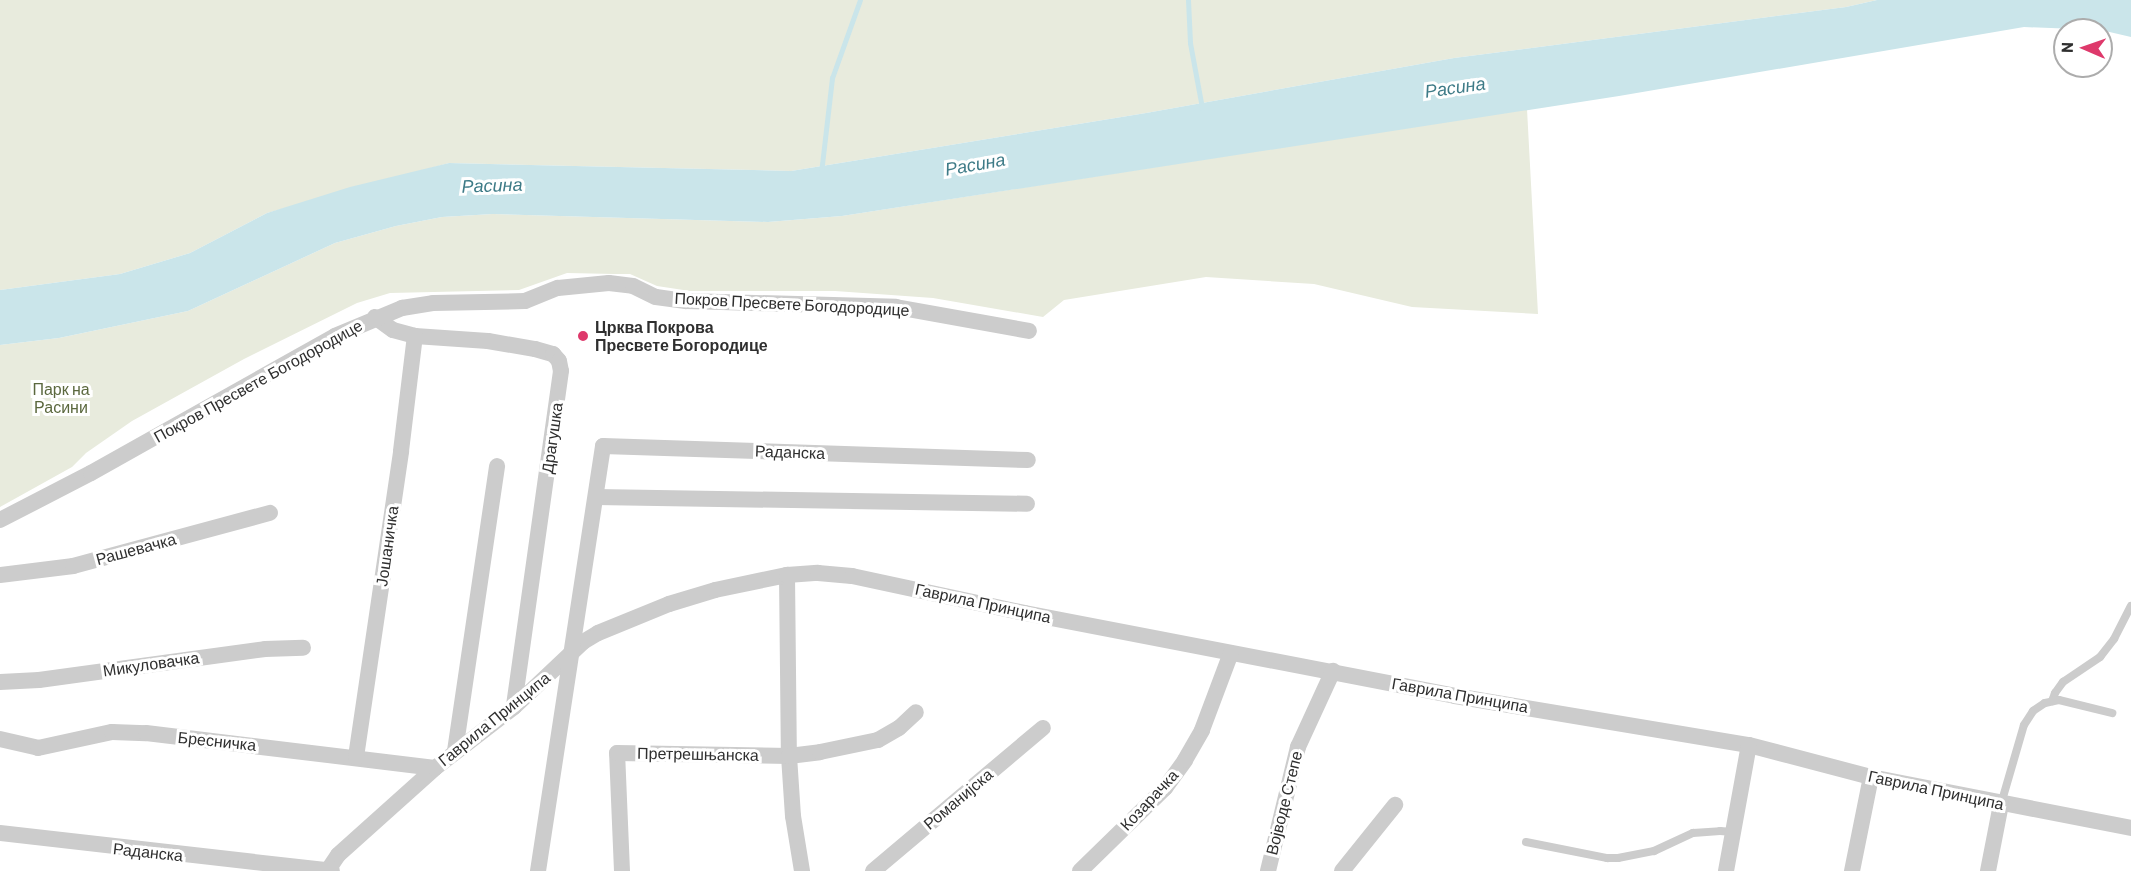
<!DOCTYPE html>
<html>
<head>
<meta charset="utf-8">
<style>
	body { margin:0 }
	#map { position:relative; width:2131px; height:871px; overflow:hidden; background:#fff; font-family:Barlow,sans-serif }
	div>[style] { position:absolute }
	.green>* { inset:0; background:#e8ebdd }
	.water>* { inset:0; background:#cae5ea }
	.stream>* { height:5px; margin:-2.5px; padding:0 2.5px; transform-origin:2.5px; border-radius:2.5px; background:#cae5ea }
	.lane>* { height:8px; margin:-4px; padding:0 4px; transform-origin:4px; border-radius:4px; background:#ccc }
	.street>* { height:16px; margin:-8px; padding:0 8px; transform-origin:8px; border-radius:8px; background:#ccc }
	.dots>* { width:16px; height:16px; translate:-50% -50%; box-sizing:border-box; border:3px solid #fff; border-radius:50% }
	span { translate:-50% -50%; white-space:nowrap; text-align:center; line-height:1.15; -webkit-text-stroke:6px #fff; paint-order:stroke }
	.street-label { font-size:16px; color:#2f2f2f }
	.poi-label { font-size:16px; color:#2f2f2f; font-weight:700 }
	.left { translate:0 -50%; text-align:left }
	.park-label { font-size:16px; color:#5b683e }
	.water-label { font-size:18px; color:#3e7b87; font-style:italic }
	.north { position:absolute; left:2053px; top:18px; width:60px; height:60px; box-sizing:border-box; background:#fff; border:2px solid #acacac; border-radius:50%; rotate:272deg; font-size:16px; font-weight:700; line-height:24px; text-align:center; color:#2f2f2f }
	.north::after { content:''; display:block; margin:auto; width:21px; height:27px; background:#de396b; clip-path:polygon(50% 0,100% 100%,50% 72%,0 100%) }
</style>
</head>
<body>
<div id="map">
	<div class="green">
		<div style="clip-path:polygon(0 0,1877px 0,1846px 7px,1454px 58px,1146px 113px,791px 171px,449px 163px,267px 213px,190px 253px,120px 274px,0 290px)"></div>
		<div style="clip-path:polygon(1527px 109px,1538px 314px,1412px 307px,1314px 284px,1206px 277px,1064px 300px,1043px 317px,933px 298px,835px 291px,690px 291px,657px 286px,630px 274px,614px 274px,567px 273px,519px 290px,390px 293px,357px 303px,244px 359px,132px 421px,86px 453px,72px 467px,0 507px,0 345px,59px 338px,188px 311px,335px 243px,396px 226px,442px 217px,493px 214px,768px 222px,842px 216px)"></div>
	</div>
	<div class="water">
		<div style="clip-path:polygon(1877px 0,2131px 0,2131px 37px,2101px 30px,2024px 27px,1619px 96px,842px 216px,768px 222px,493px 214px,442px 217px,396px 226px,335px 243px,188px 311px,59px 338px,0 345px,0 290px,120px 274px,190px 253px,267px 213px,350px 187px,449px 163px,791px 171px,1146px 113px,1454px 58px,1846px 7px)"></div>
	</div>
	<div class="stream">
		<div style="left:1188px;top:0;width:43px;rotate:87.3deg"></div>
		<div style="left:1190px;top:43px;width:66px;rotate:79.5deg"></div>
		<div style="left:821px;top:173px;width:96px;rotate:-83.4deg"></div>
		<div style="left:832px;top:78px;width:83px;rotate:-70.3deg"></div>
	</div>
	<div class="lane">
		<div style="left:2052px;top:701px;width:9px;rotate:-69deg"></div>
		<div style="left:2055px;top:693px;width:14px;rotate:-54deg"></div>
		<div style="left:2063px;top:682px;width:45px;rotate:-34deg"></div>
		<div style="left:2100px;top:657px;width:23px;rotate:-52deg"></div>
		<div style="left:2114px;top:639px;width:37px;rotate:-63deg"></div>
		<div style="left:2001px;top:804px;width:82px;rotate:-73.8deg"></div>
		<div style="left:2024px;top:725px;width:17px;rotate:-57deg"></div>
		<div style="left:2033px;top:711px;width:14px;rotate:-34deg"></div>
		<div style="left:2045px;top:703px;width:14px;rotate:-12deg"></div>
		<div style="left:2059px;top:700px;width:55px;rotate:13.8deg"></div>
		<div style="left:1526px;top:842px;width:83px;rotate:11.2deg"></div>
		<div style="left:1607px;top:858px;width:11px"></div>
		<div style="left:1618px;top:858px;width:37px;rotate:-11deg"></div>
		<div style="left:1654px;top:851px;width:43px;rotate:-24.8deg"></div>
		<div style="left:1693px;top:833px;width:27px;rotate:-4deg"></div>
		<div style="left:1720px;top:831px;width:13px;rotate:4deg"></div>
	</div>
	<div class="street">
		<div style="left:375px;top:317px;width:22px;rotate:36deg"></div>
		<div style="left:393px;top:330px;width:23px;rotate:15deg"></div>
		<div style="left:415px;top:336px;width:73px;rotate:3.9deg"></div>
		<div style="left:488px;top:341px;width:48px;rotate:9.7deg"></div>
		<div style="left:535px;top:349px;width:19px;rotate:16deg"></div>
		<div style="left:553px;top:354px;width:9px;rotate:49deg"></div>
		<div style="left:559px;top:361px;width:10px;rotate:79deg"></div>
		<div style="left:561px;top:371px;width:339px;rotate:98deg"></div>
		<div style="left:596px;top:497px;width:431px;rotate:0.9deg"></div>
		<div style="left:0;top:520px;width:102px;rotate:-27.3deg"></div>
		<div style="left:91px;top:473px;width:280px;rotate:-29.3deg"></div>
		<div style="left:335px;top:336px;width:73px;rotate:-22.7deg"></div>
		<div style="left:402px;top:308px;width:31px;rotate:-9deg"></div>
		<div style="left:433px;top:303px;width:92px;rotate:-1.2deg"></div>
		<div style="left:525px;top:301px;width:35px;rotate:-22deg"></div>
		<div style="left:558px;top:288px;width:51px;rotate:-5.6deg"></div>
		<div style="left:609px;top:283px;width:24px;rotate:7deg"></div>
		<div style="left:633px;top:286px;width:25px;rotate:26deg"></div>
		<div style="left:656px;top:297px;width:30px;rotate:8deg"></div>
		<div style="left:686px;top:301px;width:210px;rotate:1.6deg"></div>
		<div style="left:896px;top:307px;width:135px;rotate:10.2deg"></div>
		<div style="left:0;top:575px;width:74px;rotate:-7deg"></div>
		<div style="left:73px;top:566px;width:204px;rotate:-15.1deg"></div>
		<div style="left:787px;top:575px;width:181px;rotate:89.4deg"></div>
		<div style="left:789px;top:756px;width:60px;rotate:86.2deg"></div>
		<div style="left:793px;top:816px;width:56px;rotate:80.7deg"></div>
		<div style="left:0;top:682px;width:39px;rotate:-3deg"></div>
		<div style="left:39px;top:680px;width:228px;rotate:-7.8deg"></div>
		<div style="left:265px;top:649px;width:38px;rotate:-2deg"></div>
		<div style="left:0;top:739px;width:39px;rotate:13deg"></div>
		<div style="left:38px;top:748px;width:76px;rotate:-12.2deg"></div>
		<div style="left:112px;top:732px;width:34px;rotate:2deg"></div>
		<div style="left:146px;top:733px;width:291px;rotate:6.9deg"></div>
		<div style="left:455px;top:751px;width:288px;rotate:-81.6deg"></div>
		<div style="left:356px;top:757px;width:309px;rotate:-81.6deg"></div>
		<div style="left:401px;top:451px;width:116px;rotate:-83.1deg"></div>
		<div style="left:0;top:833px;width:334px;rotate:6.5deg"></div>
		<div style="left:328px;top:870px;width:18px;rotate:-56deg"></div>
		<div style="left:338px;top:855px;width:130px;rotate:-41.9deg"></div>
		<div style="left:435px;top:768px;width:100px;rotate:-37.7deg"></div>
		<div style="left:514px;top:707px;width:95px;rotate:-43.3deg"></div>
		<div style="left:583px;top:642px;width:17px;rotate:-31deg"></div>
		<div style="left:598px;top:633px;width:77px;rotate:-22.2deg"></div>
		<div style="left:669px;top:604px;width:48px;rotate:-16.9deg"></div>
		<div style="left:715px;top:590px;width:74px;rotate:-11.8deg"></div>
		<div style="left:787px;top:575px;width:31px;rotate:-4deg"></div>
		<div style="left:818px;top:573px;width:34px;rotate:5deg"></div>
		<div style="left:852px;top:576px;width:177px;rotate:12.1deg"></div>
		<div style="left:1025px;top:613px;width:438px;rotate:10.9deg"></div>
		<div style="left:1455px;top:696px;width:298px;rotate:9.5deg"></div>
		<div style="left:1749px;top:745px;width:126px;rotate:14.7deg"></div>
		<div style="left:1871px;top:777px;width:265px;rotate:11.1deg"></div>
		<div style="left:538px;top:871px;width:430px;rotate:-81.3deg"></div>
		<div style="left:603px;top:446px;width:425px;rotate:1.9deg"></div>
		<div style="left:622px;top:871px;width:118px;rotate:-92.4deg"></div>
		<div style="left:617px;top:753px;width:172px;rotate:1deg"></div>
		<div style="left:789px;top:756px;width:31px;rotate:-7deg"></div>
		<div style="left:820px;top:752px;width:59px;rotate:-11.7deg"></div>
		<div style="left:878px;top:740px;width:24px;rotate:-30deg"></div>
		<div style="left:899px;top:728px;width:23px;rotate:-43deg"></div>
		<div style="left:873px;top:871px;width:222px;rotate:-40.1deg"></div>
		<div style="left:1080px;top:871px;width:119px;rotate:-44.3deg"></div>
		<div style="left:1165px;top:788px;width:34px;rotate:-54deg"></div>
		<div style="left:1185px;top:760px;width:34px;rotate:-60deg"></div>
		<div style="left:1202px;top:730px;width:82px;rotate:-69.4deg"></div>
		<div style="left:1268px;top:871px;width:128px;rotate:-76.4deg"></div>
		<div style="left:1298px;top:747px;width:84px;rotate:-65.3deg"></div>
		<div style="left:1342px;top:871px;width:85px;rotate:-51.2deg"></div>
		<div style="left:1726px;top:871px;width:128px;rotate:-79.7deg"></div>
		<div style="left:1852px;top:871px;width:96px;rotate:-78.6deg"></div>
		<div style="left:1988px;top:871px;width:68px;rotate:-79deg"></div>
	</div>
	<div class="dots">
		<div style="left:583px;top:336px;background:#de396b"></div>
	</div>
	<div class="street-label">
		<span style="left:792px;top:304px;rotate:3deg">Покров Пресвете Богодородице</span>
		<span style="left:258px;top:381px;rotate:-29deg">Покров Пресвете Богодородице</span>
		<span style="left:552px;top:438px;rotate:-82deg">Драгушка</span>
		<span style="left:790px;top:452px;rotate:2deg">Раданска</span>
		<span style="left:387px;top:546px;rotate:-82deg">Јошаничка</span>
		<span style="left:136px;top:549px;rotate:-15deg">Рашевачка</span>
		<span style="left:983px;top:603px;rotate:12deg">Гаврила Принципа</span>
		<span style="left:151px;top:664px;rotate:-8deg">Микуловачка</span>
		<span style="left:1460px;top:695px;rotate:10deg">Гаврила Принципа</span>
		<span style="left:494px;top:719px;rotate:-39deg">Гаврила Принципа</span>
		<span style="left:217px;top:741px;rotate:6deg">Бресничка</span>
		<span style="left:698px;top:754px;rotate:1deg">Претрешњанска</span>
		<span style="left:1936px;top:790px;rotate:12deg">Гаврила Принципа</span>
		<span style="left:958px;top:799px;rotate:-40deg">Романијска</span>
		<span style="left:1149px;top:800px;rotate:-47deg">Козарачка</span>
		<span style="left:1284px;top:803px;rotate:-76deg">Војводе Степе</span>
		<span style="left:148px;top:852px;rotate:6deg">Раданска</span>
	</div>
	<div class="poi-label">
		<span class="left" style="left:595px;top:336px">Црква Покрова<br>Пресвете Богородице</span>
	</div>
	<div class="park-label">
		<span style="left:61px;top:398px">Парк на<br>Расини</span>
	</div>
	<div class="water-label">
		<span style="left:1455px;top:87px;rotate:-8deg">Расина</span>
		<span style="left:975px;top:164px;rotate:-10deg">Расина</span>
		<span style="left:492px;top:185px;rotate:-2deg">Расина</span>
	</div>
	<div class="north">N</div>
</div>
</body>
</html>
